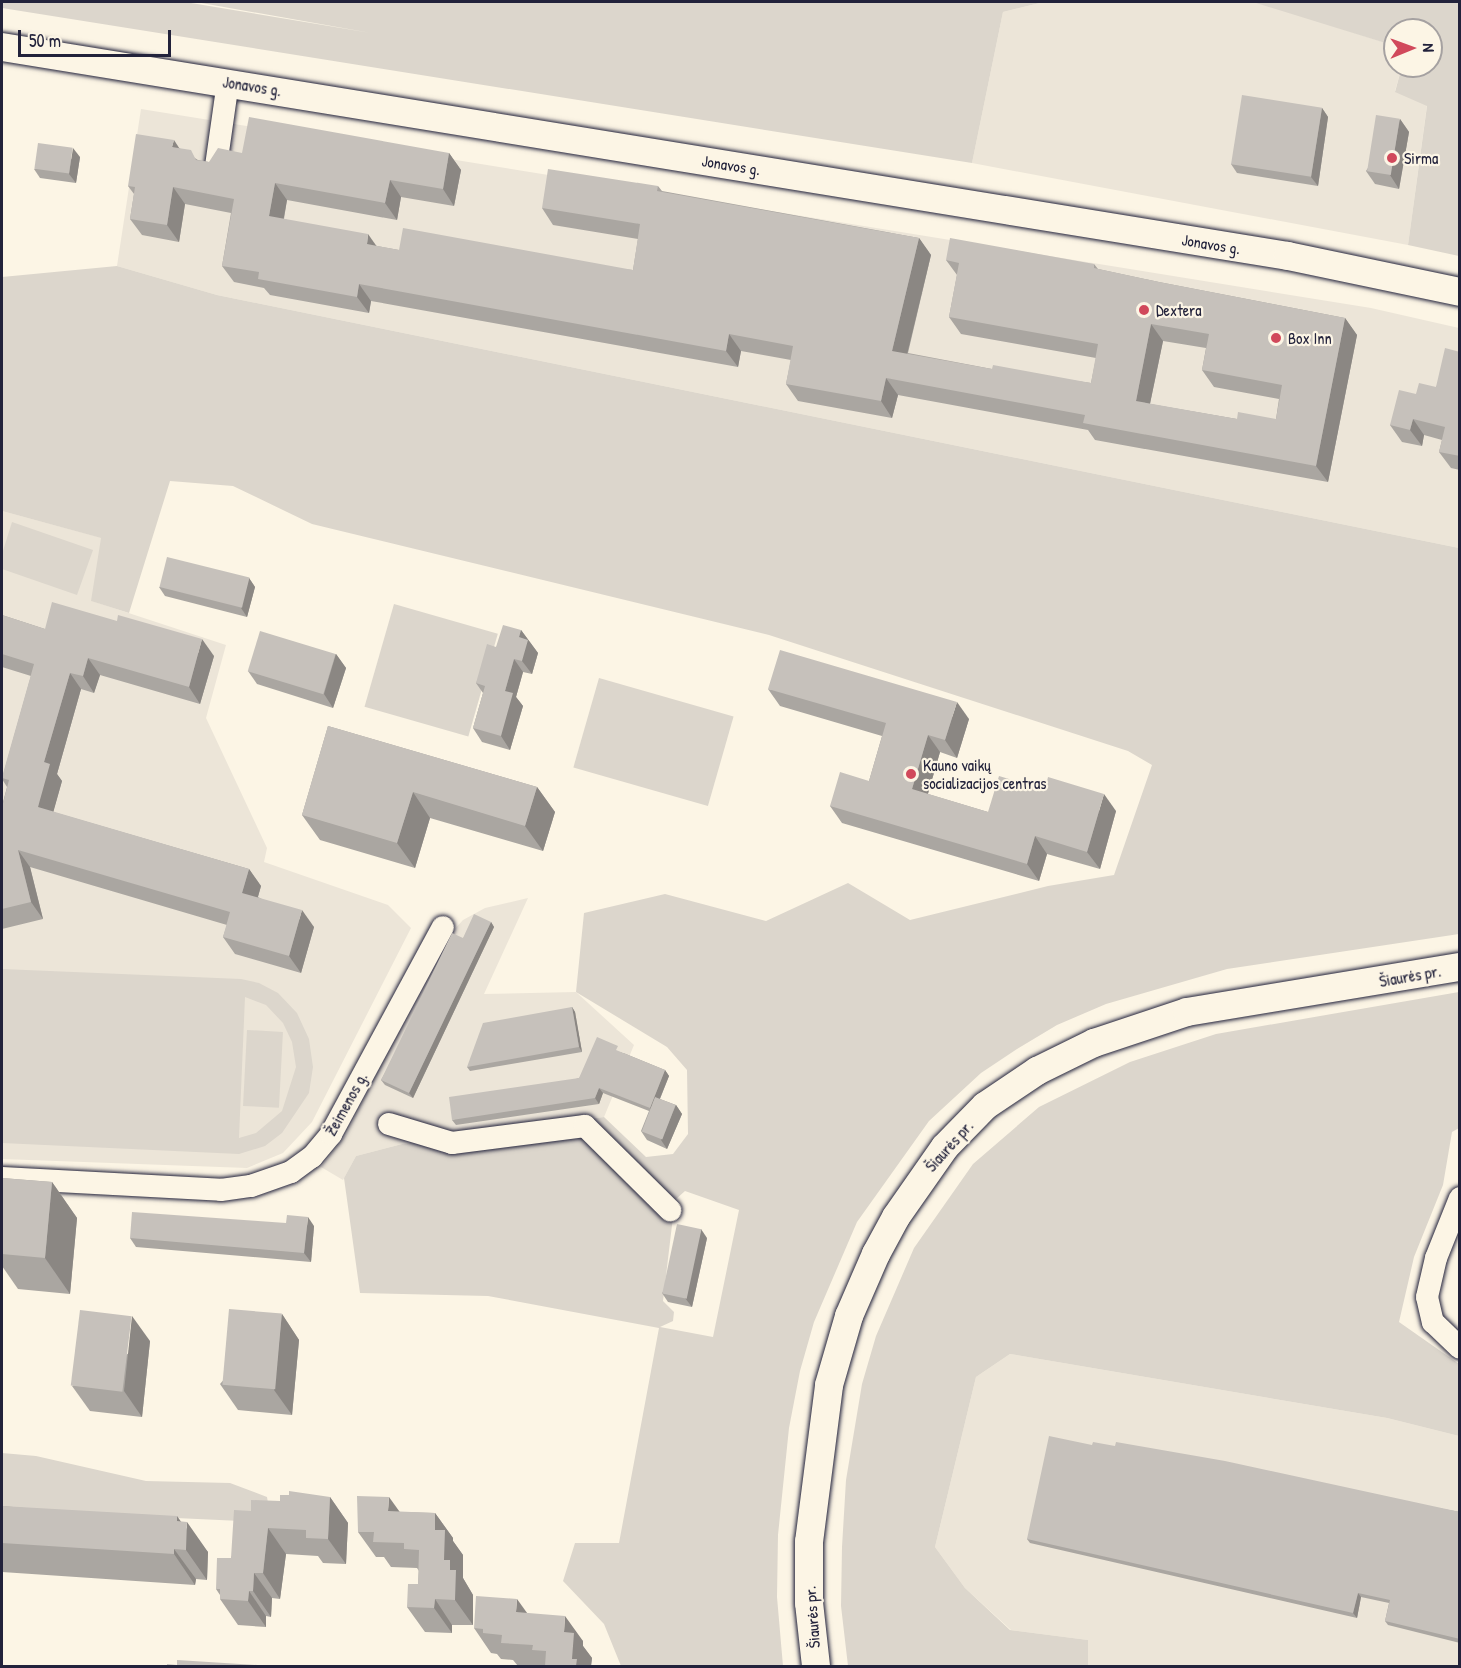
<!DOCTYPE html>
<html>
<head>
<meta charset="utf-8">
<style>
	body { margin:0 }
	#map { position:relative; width:1461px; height:1668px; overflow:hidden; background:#fcf5e5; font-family:"Patrick Hand",sans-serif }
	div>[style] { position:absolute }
	.built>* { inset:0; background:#ece5d8 }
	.green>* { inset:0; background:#dcd6cc; transform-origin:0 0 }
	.roads { filter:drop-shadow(0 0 2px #22223b) drop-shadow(0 0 2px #22223b) }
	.minor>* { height:22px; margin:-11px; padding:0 11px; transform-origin:11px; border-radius:11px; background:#fcf5e5 }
	.major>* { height:28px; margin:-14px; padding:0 14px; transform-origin:14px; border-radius:14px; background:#fcf5e5 }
	.wall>* { inset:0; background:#aaa6a1 }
	.shaded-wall>* { inset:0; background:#8b8783 }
	.building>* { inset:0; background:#c6c1bb; transform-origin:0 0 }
	.dots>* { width:16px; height:16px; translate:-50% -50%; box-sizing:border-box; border:3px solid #fcf5e5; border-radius:50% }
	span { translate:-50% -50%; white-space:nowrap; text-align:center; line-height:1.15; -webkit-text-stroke:4.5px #fcf5e5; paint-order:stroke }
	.street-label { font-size:16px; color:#22223b }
	.poi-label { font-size:16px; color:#22223b }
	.left { translate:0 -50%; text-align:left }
	.frame { position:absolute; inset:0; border:3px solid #22223b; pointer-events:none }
	.north { position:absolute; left:1383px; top:18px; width:60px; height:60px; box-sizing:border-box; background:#fcf5e5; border:2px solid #a5a1a1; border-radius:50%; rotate:89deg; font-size:16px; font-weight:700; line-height:24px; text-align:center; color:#22223b }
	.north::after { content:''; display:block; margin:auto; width:21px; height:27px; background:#d1495b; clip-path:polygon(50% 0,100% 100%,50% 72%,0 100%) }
	.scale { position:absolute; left:18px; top:30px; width:153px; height:27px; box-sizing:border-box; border:3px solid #22223b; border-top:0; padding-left:8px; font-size:18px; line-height:21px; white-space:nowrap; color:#22223b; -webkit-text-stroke:4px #fcf5e5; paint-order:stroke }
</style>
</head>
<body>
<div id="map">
	<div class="built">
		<div style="clip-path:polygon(1044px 2px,1258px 2px,1395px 46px,1395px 66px,1402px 66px,1395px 91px,1427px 105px,1408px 245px,972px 163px,1003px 12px)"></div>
		<div style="clip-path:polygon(141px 109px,1371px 308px,1459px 328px,1459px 548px,217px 295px,117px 266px)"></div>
		<div style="clip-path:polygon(2px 511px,102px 538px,92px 601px,226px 645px,206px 718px,267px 848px,264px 862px,388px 905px,411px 928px,312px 1122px,283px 1153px,247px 1168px,2px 1159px)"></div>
		<div style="clip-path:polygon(528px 898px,484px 994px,576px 992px,634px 1045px,604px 1117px,402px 1144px,356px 1156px,343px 1180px,321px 1167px,346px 1135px,442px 943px,463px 920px,485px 908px)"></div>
		<div style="clip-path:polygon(1010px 1354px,1387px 1418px,1459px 1436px,1459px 1666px,1088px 1666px,1088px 1640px,1011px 1630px,965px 1588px,935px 1547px,976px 1377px)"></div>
	</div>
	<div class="green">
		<div style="clip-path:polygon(2px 2px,185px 2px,371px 33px,196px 2px,1044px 2px,1003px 12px,972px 163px,2px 8px)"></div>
		<div style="clip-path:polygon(1253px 2px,1459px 2px,1459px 256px,1408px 245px,1427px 106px,1395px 92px,1402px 66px,1431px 66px,1431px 30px,1395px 30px,1395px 46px)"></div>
		<div style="clip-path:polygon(evenodd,117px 266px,217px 295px,1459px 548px,1459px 934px,1227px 969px,1106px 1004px,1057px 1025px,1017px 1049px,981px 1073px,929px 1121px,857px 1222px,814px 1322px,800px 1371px,789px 1428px,778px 1535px,777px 1597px,783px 1666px,621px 1666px,604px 1624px,563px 1581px,575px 1543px,619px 1543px,659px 1328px,488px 1296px,360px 1293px,344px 1178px,356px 1156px,402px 1144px,604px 1117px,646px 1157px,673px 1154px,688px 1134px,687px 1070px,667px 1047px,576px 992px,584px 913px,665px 894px,766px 921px,848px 883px,910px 920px,1048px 886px,1114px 875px,1152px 765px,1128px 751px,769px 635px,312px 524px,233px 486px,170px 481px,129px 613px,91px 601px,101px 538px,2px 511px,2px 277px,117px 266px,685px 1191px,739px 1210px,713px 1337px,660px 1327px,673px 1321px,674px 1312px,663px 1301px,675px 1200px,685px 1191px)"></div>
		<div style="clip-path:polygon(12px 522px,93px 550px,77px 595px,2px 569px,2px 554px)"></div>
		<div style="left:394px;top:604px;width:108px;height:107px;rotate:16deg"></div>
		<div style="left:599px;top:678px;width:140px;height:93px;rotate:16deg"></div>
		<div style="clip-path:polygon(evenodd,2px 969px,241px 979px,259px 983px,278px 993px,297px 1013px,309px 1039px,313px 1067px,309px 1093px,282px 1133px,265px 1146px,239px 1154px,2px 1143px,2px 969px,245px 997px,266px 1005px,283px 1023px,292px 1042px,296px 1067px,282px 1111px,256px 1133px,239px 1138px,245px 997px)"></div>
		<div style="clip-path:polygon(1459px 992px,1459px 1128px,1452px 1132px,1443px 1185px,1414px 1257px,1399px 1322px,1459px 1364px,1459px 1436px,1387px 1418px,1010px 1354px,976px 1377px,935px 1547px,965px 1588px,1010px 1630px,1088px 1640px,1088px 1666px,848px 1666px,841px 1606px,842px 1547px,846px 1480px,862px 1384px,876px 1336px,914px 1248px,973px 1164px,1039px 1107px,1130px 1062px,1216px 1034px)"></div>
		<div style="left:247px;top:1030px;width:36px;height:76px;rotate:3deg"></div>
		<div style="clip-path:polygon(2px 1453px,36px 1456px,146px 1481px,230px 1483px,267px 1497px,269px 1509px,241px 1521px,2px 1510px)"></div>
	</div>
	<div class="roads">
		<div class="minor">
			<div style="left:216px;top:166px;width:85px;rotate:-81.9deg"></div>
			<div style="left:389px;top:1124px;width:66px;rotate:16.8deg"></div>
			<div style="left:452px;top:1143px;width:134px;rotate:-7.3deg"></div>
			<div style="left:585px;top:1126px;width:120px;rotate:44.7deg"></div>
			<div style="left:2px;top:1178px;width:219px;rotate:3.1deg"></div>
			<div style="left:221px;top:1190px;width:30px;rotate:-8deg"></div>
			<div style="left:251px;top:1186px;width:42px;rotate:-19.3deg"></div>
			<div style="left:291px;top:1172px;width:26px;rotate:-36deg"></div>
			<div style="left:312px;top:1157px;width:30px;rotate:-50deg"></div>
			<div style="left:331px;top:1134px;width:235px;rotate:-61.6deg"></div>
			<div style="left:1460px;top:1198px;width:65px;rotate:111.8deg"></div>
			<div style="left:1436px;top:1258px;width:40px;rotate:103deg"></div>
			<div style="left:1427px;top:1297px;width:26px;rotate:77deg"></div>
			<div style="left:1433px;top:1322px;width:37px;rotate:44deg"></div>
		</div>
		<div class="major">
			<div style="left:2px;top:47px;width:1303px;rotate:9.23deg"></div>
			<div style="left:1288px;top:256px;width:176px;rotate:11.8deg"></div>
			<div style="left:816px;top:1666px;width:63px;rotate:-96.3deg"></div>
			<div style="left:809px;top:1603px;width:61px;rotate:-90deg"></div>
			<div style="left:809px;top:1542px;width:158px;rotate:-82.7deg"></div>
			<div style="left:829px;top:1385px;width:72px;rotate:-73.8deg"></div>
			<div style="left:849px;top:1316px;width:68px;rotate:-66.5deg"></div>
			<div style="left:876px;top:1254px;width:42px;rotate:-61.6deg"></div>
			<div style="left:896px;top:1217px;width:85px;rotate:-55deg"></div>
			<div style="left:945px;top:1147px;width:57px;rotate:-45.7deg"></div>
			<div style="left:985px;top:1106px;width:63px;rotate:-33.9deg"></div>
			<div style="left:1037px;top:1071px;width:64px;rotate:-26.2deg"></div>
			<div style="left:1094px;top:1043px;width:98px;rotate:-18.4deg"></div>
			<div style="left:1187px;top:1012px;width:277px;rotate:-9.4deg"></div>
		</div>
	</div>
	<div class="wall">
		<div style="clip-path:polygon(1322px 108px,1328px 117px,1318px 186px,1237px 173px,1231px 164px)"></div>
		<div style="clip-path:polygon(1400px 119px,1409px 132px,1399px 189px,1375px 184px,1366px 171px)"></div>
		<div style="clip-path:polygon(evenodd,179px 148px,198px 160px,209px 162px,242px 153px,449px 153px,461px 170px,454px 206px,401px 197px,397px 220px,287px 200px,284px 219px,377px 246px,399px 250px,633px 270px,638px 239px,553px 225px,542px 208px,658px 186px,662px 191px,919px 238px,931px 255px,908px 353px,992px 369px,1091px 383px,1096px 358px,961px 334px,949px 317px,957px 275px,946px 260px,1094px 264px,1098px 269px,1159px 282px,1345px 318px,1357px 335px,1328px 482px,1095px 440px,1088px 430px,898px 395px,892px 418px,798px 401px,786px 384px,791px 360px,741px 351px,738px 367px,371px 301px,369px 313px,270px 295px,264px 288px,234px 282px,222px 266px,231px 213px,185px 204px,179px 242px,142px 235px,130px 219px,134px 194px,128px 186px,179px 148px,1163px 341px,1206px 348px,1202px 370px,1214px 387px,1279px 399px,1276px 419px,1237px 419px,1150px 404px,1163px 341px)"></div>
		<div style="clip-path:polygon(80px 157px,76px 183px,40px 178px,34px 169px)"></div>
		<div style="clip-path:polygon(1460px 352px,1460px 470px,1451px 468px,1439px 452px,1442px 440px,1424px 435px,1422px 446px,1402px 442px,1390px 425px,1416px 394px,1436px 387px)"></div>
		<div style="clip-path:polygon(249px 578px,255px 587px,247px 617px,165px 596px,159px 587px)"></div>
		<div style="clip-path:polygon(2px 615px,45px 629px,214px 656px,200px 704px,100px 675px,94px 693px,81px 689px,57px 774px,62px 781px,53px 812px,249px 869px,261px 886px,258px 897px,314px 927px,301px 973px,235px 954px,223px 937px,227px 925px,30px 867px,43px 919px,2px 929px,2px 806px,7px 787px,2px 779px,31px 676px,2px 667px)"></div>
		<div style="clip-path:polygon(521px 630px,538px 653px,532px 674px,523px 672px,516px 697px,523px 706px,510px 750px,482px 742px,473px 728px,483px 693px,476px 683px,496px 647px)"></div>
		<div style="clip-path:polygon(336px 654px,346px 668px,333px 708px,257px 684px,248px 671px)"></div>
		<div style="clip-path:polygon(768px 689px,969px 719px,957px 758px,940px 752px,928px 794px,988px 812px,1116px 811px,1100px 869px,1047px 854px,1039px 881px,842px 823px,830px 806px,869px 781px,882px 736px,780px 706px)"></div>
		<div style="clip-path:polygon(328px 726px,537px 787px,555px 812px,543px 851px,430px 818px,415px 868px,320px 840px,302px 815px)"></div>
		<div style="clip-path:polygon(491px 922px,494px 927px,413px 1098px,385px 1085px,381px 1080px,463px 938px)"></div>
		<div style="clip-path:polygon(572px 1007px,575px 1012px,582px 1052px,470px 1071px,467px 1067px)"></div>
		<div style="clip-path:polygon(621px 1052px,665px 1070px,669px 1076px,660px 1099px,676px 1105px,682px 1114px,667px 1149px,647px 1140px,641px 1131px,649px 1111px,603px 1093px,599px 1104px,456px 1125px,452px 1120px,579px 1078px,622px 1052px)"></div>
		<div style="clip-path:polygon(2px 1178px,52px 1182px,77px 1218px,70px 1294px,18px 1289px,2px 1266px)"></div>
		<div style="clip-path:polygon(314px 1226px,311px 1262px,136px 1247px,130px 1238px)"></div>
		<div style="clip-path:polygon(707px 1238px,692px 1307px,668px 1302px,662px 1293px)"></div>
		<div style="clip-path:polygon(282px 1314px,299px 1340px,292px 1415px,238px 1410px,220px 1384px)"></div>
		<div style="clip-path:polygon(150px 1341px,142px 1417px,90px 1411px,72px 1386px)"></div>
		<div style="clip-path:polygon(1092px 1445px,1460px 1512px,1460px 1643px,1388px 1625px,1385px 1621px,1389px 1603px,1361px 1597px,1357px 1618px,1030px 1543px,1027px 1539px)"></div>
		<div style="clip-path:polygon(330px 1497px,348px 1523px,346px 1564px,323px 1563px,318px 1556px,286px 1554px,280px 1599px,272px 1598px,271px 1617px,266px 1616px,266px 1627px,238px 1625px,220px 1599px,220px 1595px,216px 1589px,231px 1558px,251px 1511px,280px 1501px)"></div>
		<div style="clip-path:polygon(2px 1506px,181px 1522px,208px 1552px,207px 1580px,196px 1579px,195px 1585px,2px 1572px)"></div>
		<div style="clip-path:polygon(399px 1512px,435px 1513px,453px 1538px,453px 1541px,463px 1555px,463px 1578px,473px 1595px,473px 1625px,452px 1625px,452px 1633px,425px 1632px,407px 1607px,418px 1584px,419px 1571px,417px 1568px,391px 1567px,384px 1557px,376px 1557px,358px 1532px)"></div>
		<div style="clip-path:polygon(527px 1613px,583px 1641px,583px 1646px,592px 1658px,591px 1666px,518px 1666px,513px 1660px,501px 1659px,497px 1654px,491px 1653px,474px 1628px)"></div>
	</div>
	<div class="shaded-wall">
		<div style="clip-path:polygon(1322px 108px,1328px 117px,1318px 186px,1311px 177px)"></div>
		<div style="clip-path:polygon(1400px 119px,1409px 132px,1399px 189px,1390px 175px)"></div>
		<div style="clip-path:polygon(174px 140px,185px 157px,172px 147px)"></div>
		<div style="clip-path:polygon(73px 148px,80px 157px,76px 183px,69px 174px)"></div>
		<div style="clip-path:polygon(449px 153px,461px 170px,454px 206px,443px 189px)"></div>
		<div style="clip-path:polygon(390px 180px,401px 197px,397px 220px,385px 203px)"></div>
		<div style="clip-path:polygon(275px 183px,287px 200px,281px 233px,269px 216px)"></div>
		<div style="clip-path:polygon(173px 187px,185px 204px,179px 242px,167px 225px)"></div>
		<div style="clip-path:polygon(368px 234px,380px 251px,367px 244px)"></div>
		<div style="clip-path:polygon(919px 238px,931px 255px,904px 367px,892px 351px)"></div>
		<div style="clip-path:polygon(359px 284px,371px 301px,369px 313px,357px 297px)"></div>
		<div style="clip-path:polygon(1345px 318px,1357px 335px,1328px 482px,1316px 466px)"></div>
		<div style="clip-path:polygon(1151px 324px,1163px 341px,1147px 418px,1136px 401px)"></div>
		<div style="clip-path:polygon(729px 334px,741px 351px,738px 367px,726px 351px)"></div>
		<div style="clip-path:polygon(886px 378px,898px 395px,892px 418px,881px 401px)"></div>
		<div style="clip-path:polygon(1413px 419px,1424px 435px,1422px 446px,1410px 430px)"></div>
		<div style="clip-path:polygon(249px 578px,255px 587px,247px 617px,241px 608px)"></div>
		<div style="clip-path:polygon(521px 630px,538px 653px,532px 674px,522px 661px,519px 637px)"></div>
		<div style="clip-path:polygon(202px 639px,214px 656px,200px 704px,189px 687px)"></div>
		<div style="clip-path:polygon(336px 654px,346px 668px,333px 708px,324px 694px)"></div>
		<div style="clip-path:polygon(88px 658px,100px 675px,94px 693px,83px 676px)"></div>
		<div style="clip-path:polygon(514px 659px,523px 672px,516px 697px,523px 706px,510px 750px,501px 736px,505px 691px)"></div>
		<div style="clip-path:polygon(70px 673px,81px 689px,57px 774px,62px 781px,50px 824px,38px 807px,44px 762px)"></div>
		<div style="clip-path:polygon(957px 702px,969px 719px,957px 758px,945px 740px)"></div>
		<div style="clip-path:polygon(928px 735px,940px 752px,924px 807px,912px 789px)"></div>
		<div style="clip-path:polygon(537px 787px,555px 812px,543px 851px,525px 826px)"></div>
		<div style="clip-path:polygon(413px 792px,430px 818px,415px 868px,397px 843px)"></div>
		<div style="clip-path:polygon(1104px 794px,1116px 811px,1100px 869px,1087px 852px)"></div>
		<div style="clip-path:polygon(1035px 836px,1047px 854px,1039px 881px,1027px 864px)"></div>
		<div style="clip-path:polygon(18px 850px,30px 867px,43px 919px,31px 902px)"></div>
		<div style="clip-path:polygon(249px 869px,261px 886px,254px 910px,242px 893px)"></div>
		<div style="clip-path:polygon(302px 910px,314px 927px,301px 973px,289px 956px)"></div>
		<div style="clip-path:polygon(491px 922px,494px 927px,413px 1098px,409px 1093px)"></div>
		<div style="clip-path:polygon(572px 1007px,575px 1012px,582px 1052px,579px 1047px)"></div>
		<div style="clip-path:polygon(665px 1070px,669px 1076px,654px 1113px,650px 1108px)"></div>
		<div style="clip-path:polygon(599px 1088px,603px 1093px,599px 1104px,595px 1098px)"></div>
		<div style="clip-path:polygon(676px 1105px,682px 1114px,667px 1149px,661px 1140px)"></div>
		<div style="clip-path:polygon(52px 1182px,77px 1218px,70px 1294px,45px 1258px)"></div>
		<div style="clip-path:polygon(308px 1217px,314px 1226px,311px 1262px,304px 1253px)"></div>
		<div style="clip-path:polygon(701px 1229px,707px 1238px,692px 1307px,685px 1298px)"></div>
		<div style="clip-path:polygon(282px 1314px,299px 1340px,292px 1415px,274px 1390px)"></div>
		<div style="clip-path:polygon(132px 1316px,150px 1341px,142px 1417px,124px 1391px)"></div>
		<div style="clip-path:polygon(330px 1497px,348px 1523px,346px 1564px,328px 1539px)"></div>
		<div style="clip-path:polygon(389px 1497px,407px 1522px,388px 1511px)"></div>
		<div style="clip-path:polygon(435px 1513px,453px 1538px,453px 1541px,463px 1555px,463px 1578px,473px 1595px,473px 1625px,455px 1600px,450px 1570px,444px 1560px,435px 1530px)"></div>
		<div style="clip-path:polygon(177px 1516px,187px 1530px,187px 1522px,208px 1552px,207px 1580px,186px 1550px,177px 1521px)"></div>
		<div style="clip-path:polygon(268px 1528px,286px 1554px,280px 1599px,263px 1573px)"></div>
		<div style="clip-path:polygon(174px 1549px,196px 1579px,195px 1585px,174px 1554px)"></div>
		<div style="clip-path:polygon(254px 1573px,272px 1598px,271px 1617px,253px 1591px)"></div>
		<div style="clip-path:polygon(249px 1591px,266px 1616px,266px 1627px,248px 1601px)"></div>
		<div style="clip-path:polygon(1358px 1593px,1361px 1597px,1357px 1618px,1353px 1613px)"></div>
		<div style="clip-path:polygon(435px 1599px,452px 1625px,452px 1633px,434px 1608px)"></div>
		<div style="clip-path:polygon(517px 1599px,535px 1624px,516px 1612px)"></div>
		<div style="clip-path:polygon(565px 1616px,583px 1641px,583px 1646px,592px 1658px,591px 1666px,576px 1666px,572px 1659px,564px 1632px)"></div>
	</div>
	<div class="building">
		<div style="left:1242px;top:95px;width:81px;height:70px;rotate:9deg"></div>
		<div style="left:1376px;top:115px;width:24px;height:57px;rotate:9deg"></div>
		<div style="clip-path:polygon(evenodd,249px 117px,449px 153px,443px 189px,390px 180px,385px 203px,275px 183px,269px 216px,368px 234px,367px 244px,399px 250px,403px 228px,633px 270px,640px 224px,542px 208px,548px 169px,658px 186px,657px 191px,919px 238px,892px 351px,992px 369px,993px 365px,1091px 383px,1098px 344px,949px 317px,959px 263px,946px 260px,950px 238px,1094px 264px,1094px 268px,1159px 282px,1345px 318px,1316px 466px,1083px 423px,1085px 415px,886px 378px,881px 401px,786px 384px,793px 346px,729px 334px,726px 351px,359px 284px,357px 297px,258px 279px,259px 272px,222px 266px,234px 199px,173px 187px,167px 225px,130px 219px,135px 187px,128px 186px,136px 134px,174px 140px,172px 147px,191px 150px,196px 160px,209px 162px,218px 148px,242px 153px,249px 117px,1151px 324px,1209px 334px,1202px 370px,1282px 385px,1276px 419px,1238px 412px,1237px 419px,1136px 401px,1151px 324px)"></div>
		<div style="left:38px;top:143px;width:35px;height:26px;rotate:8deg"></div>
		<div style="clip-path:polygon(1445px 348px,1460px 352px,1460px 456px,1439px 452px,1445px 427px,1413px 419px,1410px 430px,1390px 425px,1399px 390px,1416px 394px,1419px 383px,1436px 387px)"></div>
		<div style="left:167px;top:557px;width:85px;height:31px;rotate:14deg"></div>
		<div style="clip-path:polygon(52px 602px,117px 621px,118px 615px,202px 639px,189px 687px,88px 658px,83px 676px,70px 673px,44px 762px,50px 764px,38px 807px,249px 869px,242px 893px,302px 910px,289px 956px,223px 937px,230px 912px,18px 850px,31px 902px,2px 909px,2px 807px,9px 780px,2px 778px,2px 777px,34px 664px,2px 654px,2px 615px,45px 629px)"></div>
		<div style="clip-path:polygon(503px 625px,521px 630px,519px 637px,528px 640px,522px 661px,514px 659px,505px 691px,513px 693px,501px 736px,473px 728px,485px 686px,476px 683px,487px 644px,496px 647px)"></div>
		<div style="left:260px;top:631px;width:79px;height:42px;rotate:17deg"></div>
		<div style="clip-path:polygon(780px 650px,957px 702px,945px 740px,928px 735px,912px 789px,988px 812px,999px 776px,1045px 790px,1048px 777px,1104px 794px,1087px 852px,1035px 836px,1027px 864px,830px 806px,840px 772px,869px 781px,886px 723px,768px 689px)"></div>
		<div style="clip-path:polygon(328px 726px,537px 787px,525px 826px,413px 792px,397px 843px,302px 815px)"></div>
		<div style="clip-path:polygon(474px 914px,491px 922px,409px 1093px,381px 1080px,452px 933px,463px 938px)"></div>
		<div style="clip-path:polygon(572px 1007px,579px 1047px,467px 1067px,483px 1023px)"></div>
		<div style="clip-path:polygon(597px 1037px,618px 1046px,616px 1050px,665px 1070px,650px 1108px,599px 1088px,595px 1098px,452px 1120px,449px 1097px,579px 1078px)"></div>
		<div style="left:655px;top:1097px;width:22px;height:37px;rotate:21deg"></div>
		<div style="clip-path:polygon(2px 1178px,52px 1182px,45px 1258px,2px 1254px)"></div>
		<div style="clip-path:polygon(132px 1212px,286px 1223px,287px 1215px,308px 1217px,304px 1253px,130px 1238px)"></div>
		<div style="left:677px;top:1224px;width:25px;height:71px;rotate:12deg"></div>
		<div style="left:229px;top:1309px;width:53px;height:76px;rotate:5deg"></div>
		<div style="left:80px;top:1310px;width:52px;height:76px;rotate:7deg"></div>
		<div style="clip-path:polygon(1049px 1436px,1092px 1445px,1093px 1442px,1115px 1446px,1116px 1442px,1225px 1461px,1460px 1512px,1460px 1639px,1385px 1621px,1390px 1600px,1358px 1593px,1353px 1613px,1027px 1539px)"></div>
		<div style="clip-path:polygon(289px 1491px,330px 1497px,328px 1539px,306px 1538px,306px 1530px,268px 1528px,263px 1573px,254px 1573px,253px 1591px,249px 1591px,248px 1601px,220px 1599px,220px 1589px,216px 1589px,217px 1558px,231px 1558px,234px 1510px,251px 1511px,251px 1500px,280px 1501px,280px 1495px,289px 1495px)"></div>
		<div style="clip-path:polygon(357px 1496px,389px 1497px,388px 1511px,435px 1513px,435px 1530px,445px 1530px,444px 1560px,450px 1560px,450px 1570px,456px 1570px,455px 1600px,435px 1599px,434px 1608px,407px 1607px,408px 1584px,418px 1584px,419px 1550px,404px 1549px,404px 1543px,373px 1542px,374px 1532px,358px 1532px)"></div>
		<div style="clip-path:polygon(2px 1506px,177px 1516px,177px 1521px,187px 1522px,186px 1550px,174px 1549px,174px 1554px,2px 1543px)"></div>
		<div style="clip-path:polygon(476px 1596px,517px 1599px,516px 1612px,565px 1616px,564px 1632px,574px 1633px,572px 1659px,577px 1659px,576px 1666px,545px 1666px,546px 1651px,532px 1650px,533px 1645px,501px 1643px,502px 1635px,483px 1633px,483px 1629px,474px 1628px)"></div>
		<div style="clip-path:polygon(177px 1660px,274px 1666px,167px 1666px,167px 1664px,177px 1665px)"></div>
	</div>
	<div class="dots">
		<div style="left:1392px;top:158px;background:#d1495b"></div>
		<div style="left:1144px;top:310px;background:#d1495b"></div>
		<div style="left:1276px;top:338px;background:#d1495b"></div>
		<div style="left:911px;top:774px;background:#d1495b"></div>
	</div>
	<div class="street-label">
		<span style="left:252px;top:86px;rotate:9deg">Jonavos g.</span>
		<span style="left:731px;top:165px;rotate:9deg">Jonavos g.</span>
		<span style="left:1211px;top:244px;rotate:9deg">Jonavos g.</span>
		<span style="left:1410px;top:976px;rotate:-10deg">Šiaurės pr.</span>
		<span style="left:346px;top:1104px;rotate:-61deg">Žeimenos g.</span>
		<span style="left:949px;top:1146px;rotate:-48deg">Šiaurės pr.</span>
		<span style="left:812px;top:1617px;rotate:-94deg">Šiaurės pr.</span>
	</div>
	<div class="poi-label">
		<span class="left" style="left:1404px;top:158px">Sirma</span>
		<span class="left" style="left:1156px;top:310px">Dextera</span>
		<span class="left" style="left:1288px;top:338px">Box Inn</span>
		<span class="left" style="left:923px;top:774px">Kauno vaikų<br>socializacijos centras</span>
	</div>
	<div class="frame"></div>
	<div class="north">N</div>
	<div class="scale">50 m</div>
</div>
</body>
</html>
